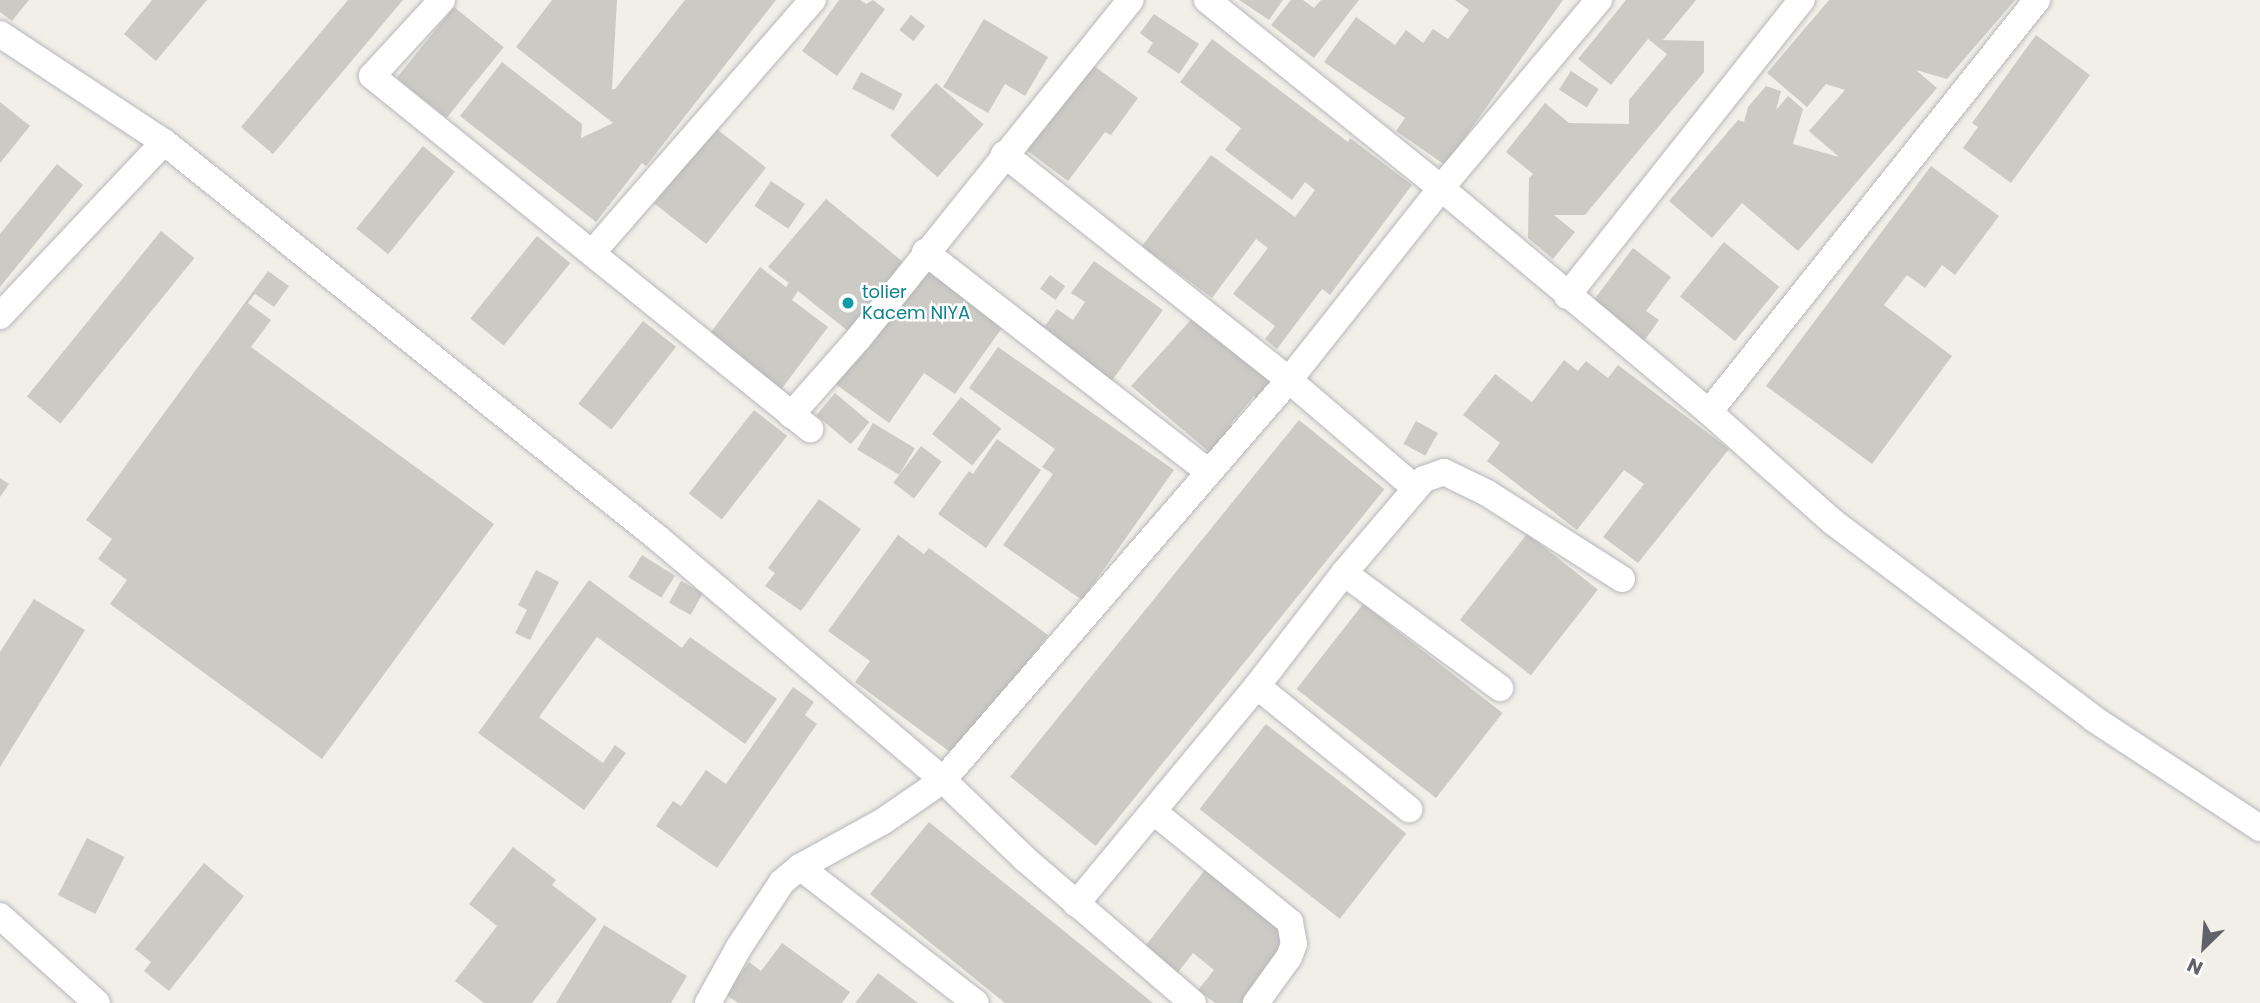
<!DOCTYPE html>
<html>
<head>
<meta charset="utf-8">
<style>
	body { margin:0 }
	#map { position:relative; width:2260px; height:1003px; overflow:hidden; background:#f1efe8; font-family:Poppins,sans-serif }
	div>[style] { position:absolute }
	.building>* { inset:0; background:#cccac5; transform-origin:0 0 }
	.roads { filter:drop-shadow(0 0 2px #b5b8bc) drop-shadow(0 0 2px #b5b8bc) }
	.street>* { height:26px; margin:-13px; padding:0 13px; transform-origin:13px; border-radius:13px; background:#fff }
	.dots>* { width:19px; height:19px; translate:-50% -50%; box-sizing:border-box; border:4px solid #fff; border-radius:50% }
	span { translate:-50% -50%; white-space:nowrap; text-align:center; line-height:1.15; -webkit-text-stroke:5px #fff; paint-order:stroke }
	.culture-label { font-size:18px; color:#0d838f }
	.left { translate:0 -50%; text-align:left }
	.north { position:absolute; left:2169px; top:912px; width:70px; height:70px; -webkit-text-stroke:5px #fff; paint-order:stroke; rotate:205deg; font-size:19px; font-weight:700; line-height:28px; text-align:center; color:#5f6368 }
	.north::after { content:''; display:block; margin:auto; width:24px; height:32px; background:#5f6368; clip-path:polygon(50% 0,100% 100%,50% 72%,0 100%) }
</style>
</head>
<body>
<div id="map">
	<div class="building">
		<div style="clip-path:polygon(0 0,29px 0,12px 21px,0 12px)"></div>
		<div style="clip-path:polygon(152px 0,207px 0,156px 61px,124px 34px)"></div>
		<div style="clip-path:polygon(348px 0,403px 0,273px 154px,241px 127px)"></div>
		<div style="clip-path:polygon(552px 0,617px 0,612px 89px,615px 89px,685px 0,776px 0,646px 166px,642px 163px,596px 222px,460px 116px,502px 62px,582px 124px,581px 138px,613px 123px,516px 47px)"></div>
		<div style="clip-path:polygon(839px 0,860px 0,866px 4px,873px 0,885px 9px,837px 76px,802px 51px)"></div>
		<div style="clip-path:polygon(1239px 0,1283px 0,1269px 20px)"></div>
		<div style="clip-path:polygon(1291px 0,1303px 0,1314px 8px,1321px 0,1359px 0,1314px 58px,1271px 25px)"></div>
		<div style="clip-path:polygon(1455px 0,1563px 0,1445px 165px,1396px 131px,1405px 118px,1324px 62px,1356px 17px,1395px 45px,1406px 30px,1423px 43px,1433px 29px,1448px 39px,1469px 10px)"></div>
		<div style="clip-path:polygon(1626px 0,1696px 0,1663px 40px,1704px 41px,1704px 72px,1585px 215px,1554px 215px,1575px 232px,1553px 259px,1528px 238px,1529px 178px,1533px 174px,1506px 152px,1545px 103px,1569px 123px,1629px 124px,1629px 100px,1667px 54px,1648px 39px,1611px 85px,1578px 59px)"></div>
		<div style="clip-path:polygon(1829px 0,2015px 0,1947px 79px,1916px 70px,1937px 88px,1798px 251px,1742px 203px,1712px 238px,1669px 201px,1738px 120px,1744px 122px,1748px 107px,1766px 86px,1781px 91px,1776px 110px,1788px 96px,1803px 109px,1793px 144px,1839px 157px,1809px 131px,1845px 90px,1826px 84px,1807px 107px,1767px 73px)"></div>
		<div style="left:454px;top:7px;width:64px;height:91px;rotate:39deg"></div>
		<div style="clip-path:polygon(1154px 14px,1199px 44px,1179px 74px,1147px 52px,1153px 43px,1140px 33px)"></div>
		<div style="left:911px;top:15px;width:18px;height:19px;rotate:38deg"></div>
		<div style="clip-path:polygon(984px 19px,1048px 57px,1025px 96px,1005px 84px,988px 113px,943px 87px)"></div>
		<div style="clip-path:polygon(2036px 35px,2090px 75px,2011px 183px,1963px 148px,1978px 127px,1972px 123px)"></div>
		<div style="clip-path:polygon(1212px 39px,1348px 142px,1350px 138px,1412px 185px,1330px 295px,1322px 289px,1277px 349px,1265px 339px,1275px 326px,1233px 294px,1268px 248px,1256px 239px,1212px 298px,1142px 246px,1211px 155px,1295px 217px,1315px 190px,1305px 182px,1292px 200px,1225px 150px,1241px 128px,1180px 82px)"></div>
		<div style="clip-path:polygon(1090px 63px,1138px 98px,1111px 135px,1105px 132px,1068px 181px,1025px 149px)"></div>
		<div style="left:1571px;top:71px;width:33px;height:22px;rotate:33deg"></div>
		<div style="left:861px;top:72px;width:47px;height:19px;rotate:28deg"></div>
		<div style="left:936px;top:83px;width:63px;height:70px;rotate:41deg"></div>
		<div style="clip-path:polygon(0 102px,30px 126px,0 163px)"></div>
		<div style="left:714px;top:127px;width:66px;height:97px;rotate:38deg"></div>
		<div style="left:423px;top:146px;width:41px;height:106px;rotate:39deg"></div>
		<div style="clip-path:polygon(57px 164px,83px 185px,0 287px,0 234px)"></div>
		<div style="clip-path:polygon(1931px 166px,1999px 216px,1955px 275px,1942px 265px,1925px 288px,1907px 275px,1884px 305px,1952px 356px,1872px 464px,1766px 386px)"></div>
		<div style="left:771px;top:181px;width:41px;height:30px;rotate:34deg"></div>
		<div style="clip-path:polygon(826px 199px,908px 266px,858px 339px,798px 291px,792px 300px,828px 327px,780px 391px,708px 336px,760px 267px,786px 287px,789px 283px,768px 267px)"></div>
		<div style="left:161px;top:231px;width:43px;height:213px;rotate:39deg"></div>
		<div style="left:537px;top:236px;width:43px;height:106px;rotate:39deg"></div>
		<div style="left:1724px;top:242px;width:71px;height:70px;rotate:39deg"></div>
		<div style="clip-path:polygon(1633px 248px,1671px 277px,1646px 311px,1659px 320px,1642px 344px,1590px 305px)"></div>
		<div style="clip-path:polygon(1094px 261px,1163px 310px,1108px 386px,1027px 328px,1033px 318px,1045px 326px,1057px 309px,1073px 320px,1085px 302px,1071px 293px)"></div>
		<div style="clip-path:polygon(268px 271px,289px 286px,274px 307px,255px 294px,248px 303px,271px 320px,251px 347px,494px 524px,322px 759px,110px 604px,127px 580px,98px 559px,112px 539px,86px 520px)"></div>
		<div style="clip-path:polygon(927px 271px,1004px 325px,955px 394px,924px 373px,889px 423px,834px 383px)"></div>
		<div style="left:1050px;top:275px;width:19px;height:17px;rotate:36deg"></div>
		<div style="clip-path:polygon(1198px 312px,1279px 380px,1260px 401px,1254px 396px,1230px 425px,1236px 429px,1214px 456px,1131px 386px)"></div>
		<div style="left:643px;top:321px;width:42px;height:105px;rotate:38deg"></div>
		<div style="clip-path:polygon(998px 347px,1174px 470px,1082px 600px,1003px 545px,1053px 474px,1042px 467px,1055px 449px,969px 388px)"></div>
		<div style="clip-path:polygon(1564px 360px,1578px 371px,1586px 361px,1608px 378px,1618px 365px,1729px 449px,1638px 563px,1603px 537px,1644px 484px,1624px 470px,1577px 530px,1487px 461px,1500px 443px,1463px 415px,1495px 374px,1532px 402px)"></div>
		<div style="left:835px;top:393px;width:45px;height:29px;rotate:40deg"></div>
		<div style="left:961px;top:397px;width:51px;height:47px;rotate:38deg"></div>
		<div style="left:754px;top:410px;width:42px;height:106px;rotate:38deg"></div>
		<div style="left:1299px;top:420px;width:110px;height:459px;rotate:39deg"></div>
		<div style="left:1416px;top:421px;width:25px;height:26px;rotate:29deg"></div>
		<div style="left:873px;top:423px;width:49px;height:31px;rotate:31deg"></div>
		<div style="clip-path:polygon(997px 439px,1041px 470px,986px 548px,938px 514px,969px 471px,973px 474px)"></div>
		<div style="left:921px;top:446px;width:26px;height:46px;rotate:37deg"></div>
		<div style="clip-path:polygon(0 478px,9px 484px,0 497px)"></div>
		<div style="clip-path:polygon(819px 499px,861px 529px,801px 611px,765px 586px,775px 573px,768px 568px)"></div>
		<div style="left:1527px;top:534px;width:90px;height:109px;rotate:38deg"></div>
		<div style="clip-path:polygon(898px 535px,924px 554px,929px 548px,1048px 635px,957px 757px,855px 682px,870px 661px,828px 631px)"></div>
		<div style="left:642px;top:555px;width:39px;height:26px;rotate:32deg"></div>
		<div style="clip-path:polygon(536px 570px,559px 582px,530px 640px,515px 633px,527px 610px,518px 605px)"></div>
		<div style="clip-path:polygon(589px 580px,682px 648px,690px 637px,777px 699px,745px 744px,597px 637px,539px 717px,603px 763px,615px 745px,626px 753px,584px 810px,478px 733px)"></div>
		<div style="left:681px;top:581px;width:25px;height:25px;rotate:29deg"></div>
		<div style="clip-path:polygon(34px 599px,85px 630px,0 767px,0 652px)"></div>
		<div style="left:1363px;top:604px;width:177px;height:108px;rotate:38deg"></div>
		<div style="clip-path:polygon(793px 687px,814px 702px,805px 715px,817px 724px,717px 868px,656px 826px,673px 801px,681px 806px,706px 770px,726px 784px)"></div>
		<div style="left:1266px;top:724px;width:178px;height:108px;rotate:38deg"></div>
		<div style="clip-path:polygon(929px 822px,1153px 1003px,1005px 1003px,870px 894px)"></div>
		<div style="left:87px;top:838px;width:42px;height:64px;rotate:27deg"></div>
		<div style="clip-path:polygon(513px 847px,556px 880px,552px 885px,597px 919px,532px 1003px,484px 1003px,455px 981px,497px 926px,469px 904px)"></div>
		<div style="clip-path:polygon(1212px 861px,1303px 931px,1247px 1003px,1215px 1003px,1198px 990px,1214px 970px,1193px 953px,1175px 976px,1142px 950px)"></div>
		<div style="clip-path:polygon(204px 863px,244px 896px,169px 991px,144px 971px,151px 962px,135px 949px)"></div>
		<div style="clip-path:polygon(604px 925px,687px 976px,671px 1003px,556px 1003px)"></div>
		<div style="clip-path:polygon(782px 943px,850px 992px,842px 1003px,738px 1003px,725px 994px,749px 962px,761px 971px)"></div>
		<div style="clip-path:polygon(878px 973px,918px 1003px,855px 1003px)"></div>
	</div>
	<div class="roads">
		<div class="street">
			<div style="left:442px;top:0;width:103px;rotate:132.6deg"></div>
			<div style="left:372px;top:76px;width:563px;rotate:38.87deg"></div>
			<div style="left:1207px;top:0;width:300px;rotate:38.8deg"></div>
			<div style="left:1441px;top:188px;width:349px;rotate:39.9deg"></div>
			<div style="left:1709px;top:412px;width:166px;rotate:41.6deg"></div>
			<div style="left:1833px;top:522px;width:327px;rotate:37deg"></div>
			<div style="left:2094px;top:719px;width:199px;rotate:33.3deg"></div>
			<div style="left:0;top:34px;width:196px;rotate:33.4deg"></div>
			<div style="left:164px;top:142px;width:635px;rotate:38.73deg"></div>
			<div style="left:659px;top:539px;width:372px;rotate:40.3deg"></div>
			<div style="left:943px;top:780px;width:114px;rotate:43.9deg"></div>
			<div style="left:1025px;top:859px;width:221px;rotate:40.6deg"></div>
			<div style="left:1004px;top:154px;width:364px;rotate:38.4deg"></div>
			<div style="left:1289px;top:380px;width:166px;rotate:40.6deg"></div>
			<div style="left:925px;top:252px;width:359px;rotate:37.8deg"></div>
			<div style="left:592px;top:253px;width:336px;rotate:-48.9deg"></div>
			<div style="left:1567px;top:296px;width:378px;rotate:-51.6deg"></div>
			<div style="left:0;top:316px;width:239px;rotate:-46.7deg"></div>
			<div style="left:1709px;top:412px;width:527px;rotate:-51.48deg"></div>
			<div style="left:791px;top:415px;width:101px;rotate:-48.6deg"></div>
			<div style="left:858px;top:339px;width:435px;rotate:-51.2deg"></div>
			<div style="left:1344px;top:573px;width:194px;rotate:36.4deg"></div>
			<div style="left:1257px;top:686px;width:196px;rotate:39deg"></div>
			<div style="left:1154px;top:812px;width:175px;rotate:39deg"></div>
			<div style="left:1290px;top:922px;width:22px;rotate:80deg"></div>
			<div style="left:1294px;top:944px;width:14px;rotate:111deg"></div>
			<div style="left:1289px;top:957px;width:57px;rotate:125.7deg"></div>
			<div style="left:800px;top:867px;width:222px;rotate:37.7deg"></div>
			<div style="left:1076px;top:904px;width:283px;rotate:-50.3deg"></div>
			<div style="left:1257px;top:686px;width:143px;rotate:-52.4deg"></div>
			<div style="left:1344px;top:573px;width:123px;rotate:-49.6deg"></div>
			<div style="left:1424px;top:479px;width:21px;rotate:-19deg"></div>
			<div style="left:1444px;top:472px;width:48px;rotate:26deg"></div>
			<div style="left:1487px;top:493px;width:160px;rotate:32.5deg"></div>
			<div style="left:0;top:916px;width:130px;rotate:41.9deg"></div>
			<div style="left:708px;top:1003px;width:64px;rotate:-61deg"></div>
			<div style="left:739px;top:947px;width:78px;rotate:-56.5deg"></div>
			<div style="left:782px;top:882px;width:23px;rotate:-40deg"></div>
			<div style="left:800px;top:867px;width:94px;rotate:-28.8deg"></div>
			<div style="left:882px;top:822px;width:74px;rotate:-34.5deg"></div>
			<div style="left:943px;top:780px;width:529px;rotate:-49.14deg"></div>
			<div style="left:1289px;top:380px;width:245px;rotate:-51.6deg"></div>
			<div style="left:1441px;top:188px;width:246px;rotate:-50deg"></div>
		</div>
	</div>
	<div class="dots">
		<div style="left:848px;top:303px;background:#0f9aa8"></div>
	</div>
	<div class="culture-label">
		<span class="left" style="left:862px;top:303px">tolier<br>Kacem NIYA</span>
	</div>
	<div class="north">N</div>
</div>
</body>
</html>
